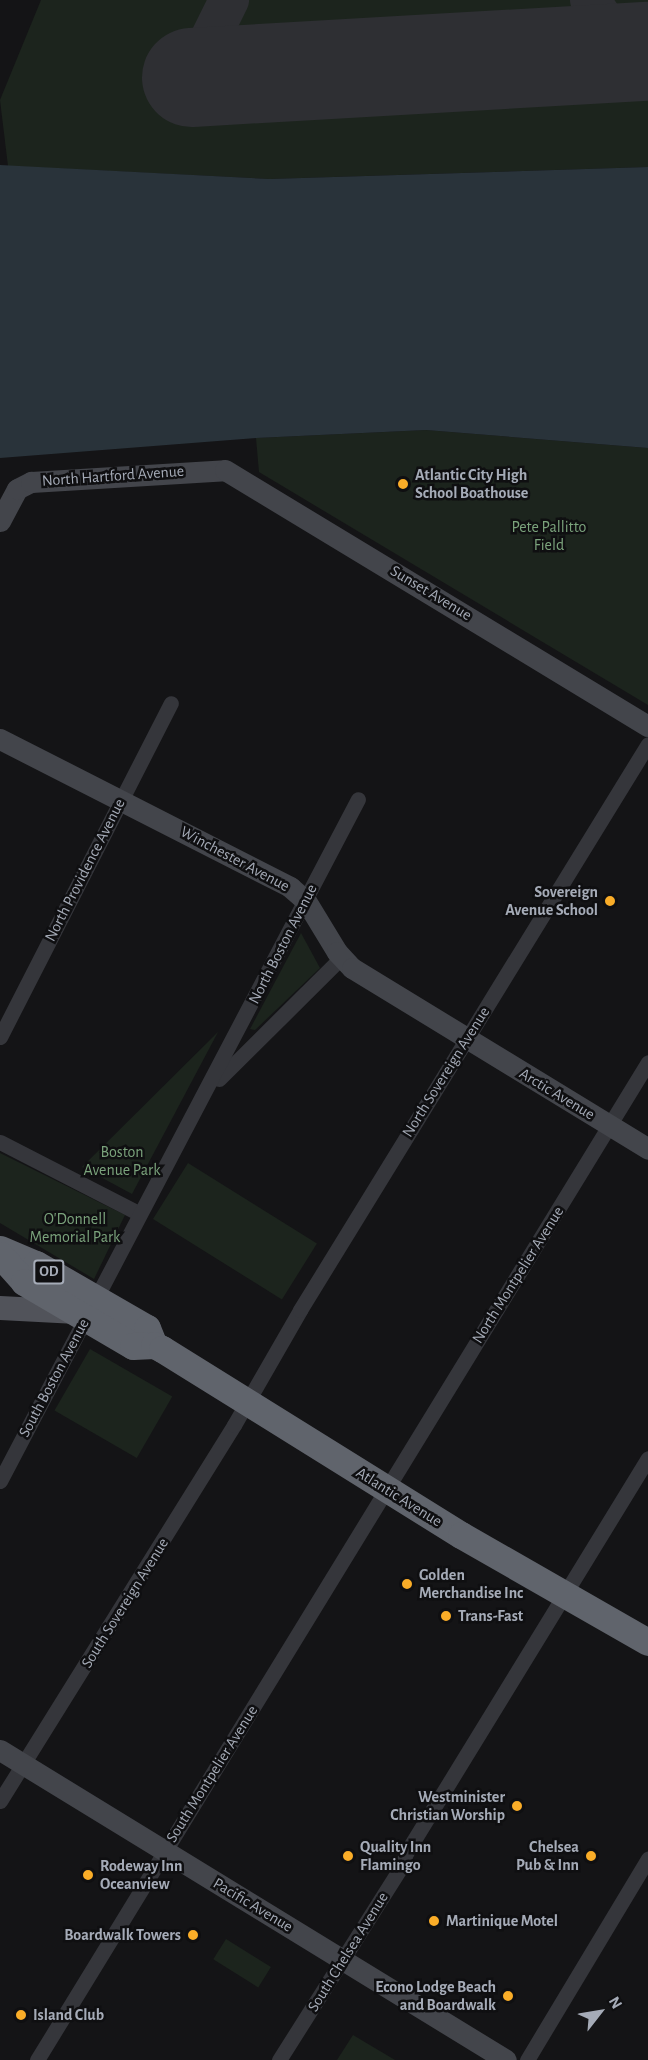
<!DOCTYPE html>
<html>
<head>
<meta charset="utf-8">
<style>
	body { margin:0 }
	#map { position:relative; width:648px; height:2060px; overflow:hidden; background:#141416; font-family:"Alegreya Sans",sans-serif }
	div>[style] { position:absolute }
	.green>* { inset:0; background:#1c241d; transform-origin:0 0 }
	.water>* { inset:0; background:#29333a }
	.taxiway>* { height:40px; margin:-20px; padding:0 20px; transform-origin:20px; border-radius:20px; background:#2e2f33 }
	.runway>* { height:99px; margin:-49.5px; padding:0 49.5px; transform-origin:49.5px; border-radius:49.5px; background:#2e2f33 }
	.street>* { height:15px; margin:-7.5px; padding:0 7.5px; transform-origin:7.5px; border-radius:7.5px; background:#35363b }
	.secondary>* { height:21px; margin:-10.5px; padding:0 10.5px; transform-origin:10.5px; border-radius:10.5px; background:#43454b }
	.primary>* { height:24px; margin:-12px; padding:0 12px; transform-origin:12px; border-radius:12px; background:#51535a }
	.highway>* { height:27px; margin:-13.5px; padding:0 13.5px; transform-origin:13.5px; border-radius:13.5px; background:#60646c }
	.dots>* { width:16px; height:16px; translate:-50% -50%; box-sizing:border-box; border:3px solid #0f0f11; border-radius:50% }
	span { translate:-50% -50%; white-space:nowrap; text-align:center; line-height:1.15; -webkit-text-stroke:5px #0f0f11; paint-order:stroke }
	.shield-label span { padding:2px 4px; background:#0f0f11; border:2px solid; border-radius:4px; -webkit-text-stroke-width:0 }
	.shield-label { font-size:15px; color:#a5abb7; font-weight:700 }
	.poi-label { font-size:16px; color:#a5abb7; font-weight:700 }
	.left { translate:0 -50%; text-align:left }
	.right { translate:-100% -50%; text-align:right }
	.street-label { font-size:16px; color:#a5abb7 }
	.park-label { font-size:16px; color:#7ba37c }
	.north { position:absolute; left:570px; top:1982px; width:60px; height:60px; -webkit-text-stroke:4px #0f0f11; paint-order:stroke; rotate:59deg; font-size:16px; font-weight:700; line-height:24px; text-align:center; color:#a5abb7 }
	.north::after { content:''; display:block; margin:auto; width:21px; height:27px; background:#a5abb7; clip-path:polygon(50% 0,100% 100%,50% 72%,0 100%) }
</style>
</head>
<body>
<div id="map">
	<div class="green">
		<div style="clip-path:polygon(41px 0,648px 0,648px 167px,270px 179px,8px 166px,0 100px)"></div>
		<div style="clip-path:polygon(426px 430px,648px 448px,648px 705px,259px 472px,256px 438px)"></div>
		<div style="clip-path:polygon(301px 933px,320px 968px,255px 1030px,250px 1029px)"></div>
		<div style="clip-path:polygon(218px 1032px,132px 1194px,82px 1167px)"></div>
		<div style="clip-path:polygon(0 1153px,125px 1215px,94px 1279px,0 1223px)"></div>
		<div style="left:188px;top:1163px;width:152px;height:66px;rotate:32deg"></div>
		<div style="left:90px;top:1349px;width:95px;height:71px;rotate:30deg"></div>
		<div style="left:226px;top:1939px;width:53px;height:24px;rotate:32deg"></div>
		<div style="clip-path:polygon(353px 2035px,395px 2060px,337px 2060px)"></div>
	</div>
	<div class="water">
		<div style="clip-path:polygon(0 165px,270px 179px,648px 167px,648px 448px,426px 430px,256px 438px,0 458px)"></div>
	</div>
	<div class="taxiway">
		<div style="left:590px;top:0;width:33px;rotate:55deg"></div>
		<div style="left:609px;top:27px;width:26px;rotate:37deg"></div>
		<div style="left:630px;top:43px;width:19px;rotate:16deg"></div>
		<div style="left:191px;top:77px;width:86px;rotate:-63.7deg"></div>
	</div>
	<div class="runway">
		<div style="left:191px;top:77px;width:458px;rotate:-3.3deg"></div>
	</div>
	<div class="street">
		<div style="left:0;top:1037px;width:375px;rotate:-62.9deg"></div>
		<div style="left:219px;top:1079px;width:172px;rotate:-44.8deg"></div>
		<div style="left:0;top:1142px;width:157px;rotate:27.2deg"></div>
		<div style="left:0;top:1481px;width:770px;rotate:-62.3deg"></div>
		<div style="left:0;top:1801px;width:443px;rotate:-58.1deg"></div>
		<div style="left:234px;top:1425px;width:133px;rotate:-60.1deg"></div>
		<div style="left:300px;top:1310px;width:664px;rotate:-58.42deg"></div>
		<div style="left:37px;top:2060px;width:1170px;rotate:-58.52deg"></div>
		<div style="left:279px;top:2060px;width:232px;rotate:-57.7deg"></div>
		<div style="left:403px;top:1864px;width:11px;rotate:-75deg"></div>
		<div style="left:406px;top:1853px;width:463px;rotate:-58.5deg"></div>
		<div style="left:527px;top:2060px;width:235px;rotate:-59deg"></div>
	</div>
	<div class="secondary">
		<div style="left:0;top:521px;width:36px;rotate:-62deg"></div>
		<div style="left:17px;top:489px;width:16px;rotate:-27deg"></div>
		<div style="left:31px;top:482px;width:194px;rotate:-3.5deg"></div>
		<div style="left:225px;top:470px;width:494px;rotate:31.2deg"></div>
		<div style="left:0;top:739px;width:326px;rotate:27deg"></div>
		<div style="left:290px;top:887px;width:21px;rotate:41deg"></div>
		<div style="left:306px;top:901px;width:60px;rotate:58.7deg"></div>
		<div style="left:337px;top:952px;width:22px;rotate:47deg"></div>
		<div style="left:352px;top:968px;width:347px;rotate:31.4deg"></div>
		<div style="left:0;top:1750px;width:593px;rotate:31.49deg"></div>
	</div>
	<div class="primary">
		<div style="left:0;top:1308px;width:77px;rotate:3deg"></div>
	</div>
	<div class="highway">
		<div style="left:0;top:1249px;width:39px;rotate:23deg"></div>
		<div style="left:36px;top:1264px;width:128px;rotate:30deg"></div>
		<div style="left:147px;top:1328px;width:18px;rotate:68deg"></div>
		<div style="left:0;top:1255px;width:36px;rotate:48deg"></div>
		<div style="left:24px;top:1282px;width:126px;rotate:30.4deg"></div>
		<div style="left:133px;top:1346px;width:21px;rotate:-3deg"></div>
		<div style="left:154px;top:1345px;width:9px;rotate:27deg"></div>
		<div style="left:162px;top:1349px;width:352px;rotate:31.9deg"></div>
		<div style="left:461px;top:1535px;width:215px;rotate:29.8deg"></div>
	</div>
	<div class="dots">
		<div style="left:403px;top:484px;background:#faad28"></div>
		<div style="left:610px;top:901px;background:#faad28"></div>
		<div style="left:407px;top:1584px;background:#faad28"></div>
		<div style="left:446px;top:1616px;background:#faad28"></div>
		<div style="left:517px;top:1806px;background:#faad28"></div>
		<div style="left:348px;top:1856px;background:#faad28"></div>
		<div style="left:591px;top:1856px;background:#faad28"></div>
		<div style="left:88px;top:1875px;background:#faad28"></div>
		<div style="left:434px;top:1921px;background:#faad28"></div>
		<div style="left:193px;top:1935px;background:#faad28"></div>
		<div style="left:508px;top:1996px;background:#faad28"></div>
		<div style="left:21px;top:2015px;background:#faad28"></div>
	</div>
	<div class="shield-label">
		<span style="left:49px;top:1272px">OD</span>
	</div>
	<div class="poi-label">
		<span class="left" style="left:415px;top:484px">Atlantic City High<br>School Boathouse</span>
		<span class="right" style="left:598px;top:901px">Sovereign<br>Avenue School</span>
		<span class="left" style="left:419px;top:1584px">Golden<br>Merchandise Inc</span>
		<span class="left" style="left:458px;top:1616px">Trans-Fast</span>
		<span class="right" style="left:505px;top:1806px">Westminister<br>Christian Worship</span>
		<span class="left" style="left:360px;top:1856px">Quality Inn<br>Flamingo</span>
		<span class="right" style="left:579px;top:1856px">Chelsea<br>Pub &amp; Inn</span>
		<span class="left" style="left:100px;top:1875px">Rodeway Inn<br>Oceanview</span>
		<span class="left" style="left:446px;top:1921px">Martinique Motel</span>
		<span class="right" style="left:181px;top:1935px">Boardwalk Towers</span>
		<span class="right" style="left:496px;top:1996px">Econo Lodge Beach<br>and Boardwalk</span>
		<span class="left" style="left:33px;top:2015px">Island Club</span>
	</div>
	<div class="street-label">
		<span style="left:113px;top:476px;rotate:-4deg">North Hartford Avenue</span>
		<span style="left:431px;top:593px;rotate:31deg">Sunset Avenue</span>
		<span style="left:235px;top:859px;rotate:28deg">Winchester Avenue</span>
		<span style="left:85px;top:870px;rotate:-63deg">North Providence Avenue</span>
		<span style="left:283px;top:944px;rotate:-63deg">North Boston Avenue</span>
		<span style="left:446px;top:1072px;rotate:-58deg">North Sovereign Avenue</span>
		<span style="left:557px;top:1094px;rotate:31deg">Arctic Avenue</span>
		<span style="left:518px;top:1275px;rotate:-58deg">North Montpelier Avenue</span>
		<span style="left:54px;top:1378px;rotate:-62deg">South Boston Avenue</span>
		<span style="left:399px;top:1497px;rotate:32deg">Atlantic Avenue</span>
		<span style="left:125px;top:1603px;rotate:-58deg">South Sovereign Avenue</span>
		<span style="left:212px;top:1774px;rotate:-58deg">South Montpelier Avenue</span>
		<span style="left:253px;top:1905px;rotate:31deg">Pacific Avenue</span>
		<span style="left:348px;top:1952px;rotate:-58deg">South Chelsea Avenue</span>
	</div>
	<div class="park-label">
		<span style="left:549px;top:536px">Pete Pallitto<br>Field</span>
		<span style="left:122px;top:1161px">Boston<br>Avenue Park</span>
		<span style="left:75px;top:1228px">O'Donnell<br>Memorial Park</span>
	</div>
	<div class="north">N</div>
</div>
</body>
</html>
